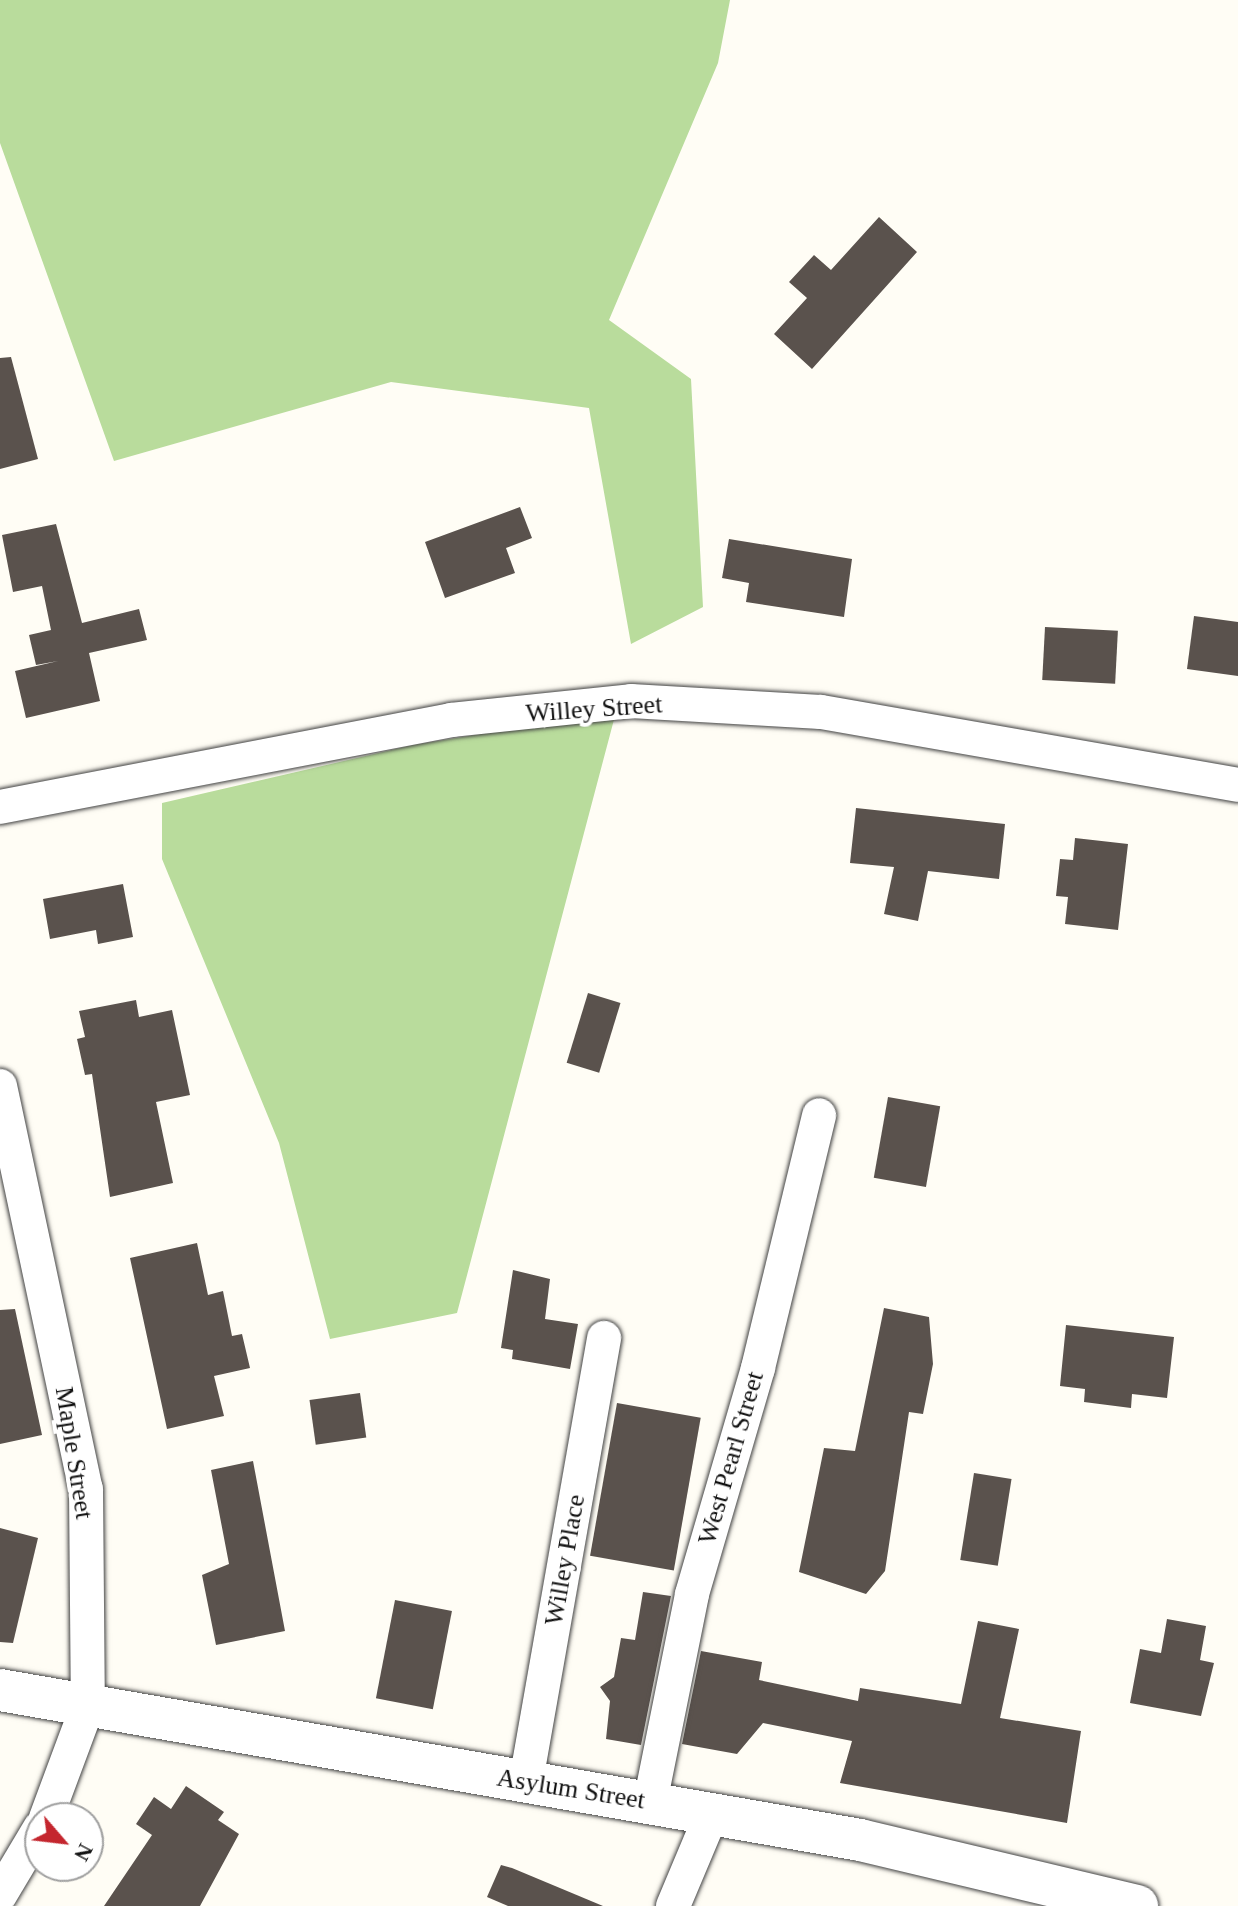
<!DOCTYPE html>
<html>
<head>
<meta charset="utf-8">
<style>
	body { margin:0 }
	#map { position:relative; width:1238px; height:1906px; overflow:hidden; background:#fffdf5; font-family:"Times New Roman",serif }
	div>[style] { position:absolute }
	.forest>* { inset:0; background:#b9dc9c }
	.building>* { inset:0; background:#5a524d; transform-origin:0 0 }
	.roads { filter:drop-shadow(0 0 2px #444) drop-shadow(0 0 2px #444) }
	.minor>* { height:34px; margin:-17px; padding:0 17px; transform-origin:17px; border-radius:17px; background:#fff }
	.tertiary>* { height:42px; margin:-21px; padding:0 21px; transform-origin:21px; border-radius:21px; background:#fff }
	span { translate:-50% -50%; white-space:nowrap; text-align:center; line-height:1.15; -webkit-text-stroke:8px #fff; paint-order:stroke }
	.street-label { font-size:26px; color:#111 }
	.north { position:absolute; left:24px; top:1802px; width:80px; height:80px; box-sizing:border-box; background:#fff; border:2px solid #a0a0a0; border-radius:50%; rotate:118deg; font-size:22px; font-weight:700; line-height:32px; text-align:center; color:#111 }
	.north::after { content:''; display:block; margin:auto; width:28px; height:36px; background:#c4262e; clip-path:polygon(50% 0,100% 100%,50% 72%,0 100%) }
</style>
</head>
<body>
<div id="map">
	<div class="forest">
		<div style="clip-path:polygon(0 0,730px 0,718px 63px,609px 320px,691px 379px,703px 607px,631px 644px,589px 408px,391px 382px,114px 461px,0 143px)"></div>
		<div style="clip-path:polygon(616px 712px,457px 1313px,330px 1339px,279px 1143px,162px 859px,162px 803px,413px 745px)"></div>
	</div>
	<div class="building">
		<div style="clip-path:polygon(879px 217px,917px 252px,812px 369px,774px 334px,807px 298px,789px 282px,814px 255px,831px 270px)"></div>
		<div style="clip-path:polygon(11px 357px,38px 459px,0 469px,0 358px)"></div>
		<div style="clip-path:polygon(520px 507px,532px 538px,506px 548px,515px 573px,445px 598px,425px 542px)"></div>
		<div style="clip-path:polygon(56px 524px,82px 623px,139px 609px,147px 640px,89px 653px,100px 701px,26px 718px,15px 671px,58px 661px,36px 665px,29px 635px,51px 630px,42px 586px,13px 592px,2px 535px)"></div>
		<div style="clip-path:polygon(729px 539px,852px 559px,844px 617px,746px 602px,749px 583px,722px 578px)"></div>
		<div style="clip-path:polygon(1194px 616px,1238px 622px,1238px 676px,1187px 669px)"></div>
		<div style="left:1045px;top:627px;width:73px;height:53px;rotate:3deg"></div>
		<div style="clip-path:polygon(856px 808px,1005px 824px,999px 879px,928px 871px,918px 921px,884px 914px,894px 867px,850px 863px)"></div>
		<div style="clip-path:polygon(1075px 838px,1128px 844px,1118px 930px,1065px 924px,1068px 897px,1056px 896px,1060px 859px,1073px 860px)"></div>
		<div style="clip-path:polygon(123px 884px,133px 937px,98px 944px,96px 930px,50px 939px,43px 899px)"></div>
		<div style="left:588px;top:993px;width:34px;height:73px;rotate:17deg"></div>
		<div style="clip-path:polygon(136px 1000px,139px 1017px,172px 1010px,190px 1095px,156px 1102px,173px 1183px,110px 1197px,92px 1074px,85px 1075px,77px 1039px,85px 1037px,79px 1011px)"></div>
		<div style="left:888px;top:1097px;width:53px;height:82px;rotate:10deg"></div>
		<div style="clip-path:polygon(197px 1243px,208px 1295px,223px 1291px,232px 1336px,242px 1334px,250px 1368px,214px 1376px,224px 1416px,167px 1429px,130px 1258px)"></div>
		<div style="clip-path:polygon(513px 1270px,550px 1279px,545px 1319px,578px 1324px,570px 1369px,512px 1359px,513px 1350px,501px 1348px)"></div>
		<div style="clip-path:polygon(884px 1308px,929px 1317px,933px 1364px,923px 1414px,909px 1412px,885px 1571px,866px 1594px,799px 1572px,824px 1448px,855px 1451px)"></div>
		<div style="clip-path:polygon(15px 1309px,42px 1435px,0 1444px,0 1310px)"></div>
		<div style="clip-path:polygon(1066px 1325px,1174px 1337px,1167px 1398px,1132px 1394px,1131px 1408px,1084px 1402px,1085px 1389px,1060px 1386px)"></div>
		<div style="left:360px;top:1393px;width:45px;height:51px;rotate:82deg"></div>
		<div style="left:617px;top:1403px;width:85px;height:155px;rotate:10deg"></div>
		<div style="clip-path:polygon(253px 1461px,285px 1631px,216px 1645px,202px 1575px,229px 1564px,211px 1470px)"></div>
		<div style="left:974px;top:1473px;width:38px;height:88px;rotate:9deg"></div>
		<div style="clip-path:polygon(0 1528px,38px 1538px,13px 1643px,0 1642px)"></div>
		<div style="clip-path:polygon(643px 1592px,671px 1596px,641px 1745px,606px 1739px,610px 1701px,600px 1687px,614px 1677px,621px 1638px,635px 1640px)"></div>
		<div style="left:395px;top:1600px;width:58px;height:100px;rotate:11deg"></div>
		<div style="clip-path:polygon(1167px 1619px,1206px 1626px,1200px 1660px,1214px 1663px,1201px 1716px,1130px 1703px,1140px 1649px,1161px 1653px)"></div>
		<div style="clip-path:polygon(978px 1621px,1019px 1629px,1000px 1718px,1081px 1731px,1067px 1823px,840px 1783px,852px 1741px,763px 1723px,737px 1754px,682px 1744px,701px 1651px,762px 1662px,759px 1680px,858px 1701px,860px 1688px,961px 1704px)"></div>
		<div style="clip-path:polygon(186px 1786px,224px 1812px,218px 1820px,239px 1834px,200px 1906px,104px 1906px,152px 1835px,136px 1824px,154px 1797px,171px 1809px)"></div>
		<div style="clip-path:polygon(501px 1865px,512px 1868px,603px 1906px,508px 1906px,487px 1897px)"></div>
	</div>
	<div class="roads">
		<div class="minor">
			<div style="left:0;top:807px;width:459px;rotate:-10.9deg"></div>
			<div style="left:451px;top:720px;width:181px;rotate:-6deg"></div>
			<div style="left:631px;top:701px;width:190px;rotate:3.3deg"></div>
			<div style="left:821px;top:712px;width:423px;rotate:9.9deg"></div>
			<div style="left:0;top:1086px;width:412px;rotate:78deg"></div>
			<div style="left:86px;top:1489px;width:216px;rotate:89.5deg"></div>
			<div style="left:88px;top:1705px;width:121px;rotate:110.4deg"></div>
			<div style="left:526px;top:1781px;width:450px;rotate:-80deg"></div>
			<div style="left:650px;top:1803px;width:213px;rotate:-78.6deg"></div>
			<div style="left:692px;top:1594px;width:235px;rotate:-73.7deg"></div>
			<div style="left:758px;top:1368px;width:260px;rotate:-76.4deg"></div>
			<div style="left:0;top:1895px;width:78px;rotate:-59.2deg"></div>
			<div style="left:673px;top:1906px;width:101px;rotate:-67.2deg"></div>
		</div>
		<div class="tertiary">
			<div style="left:0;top:1690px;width:873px;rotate:9.89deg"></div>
			<div style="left:860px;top:1840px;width:285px;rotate:13.4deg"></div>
		</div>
	</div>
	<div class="street-label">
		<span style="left:594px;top:709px;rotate:-4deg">Willey Street</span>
		<span style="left:74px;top:1453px;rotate:81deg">Maple Street</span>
		<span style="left:731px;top:1458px;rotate:-74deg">West Pearl Street</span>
		<span style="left:565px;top:1560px;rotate:-80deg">Willey Place</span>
		<span style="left:571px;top:1789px;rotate:9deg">Asylum Street</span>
	</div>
	<div class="north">N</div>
</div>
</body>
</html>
